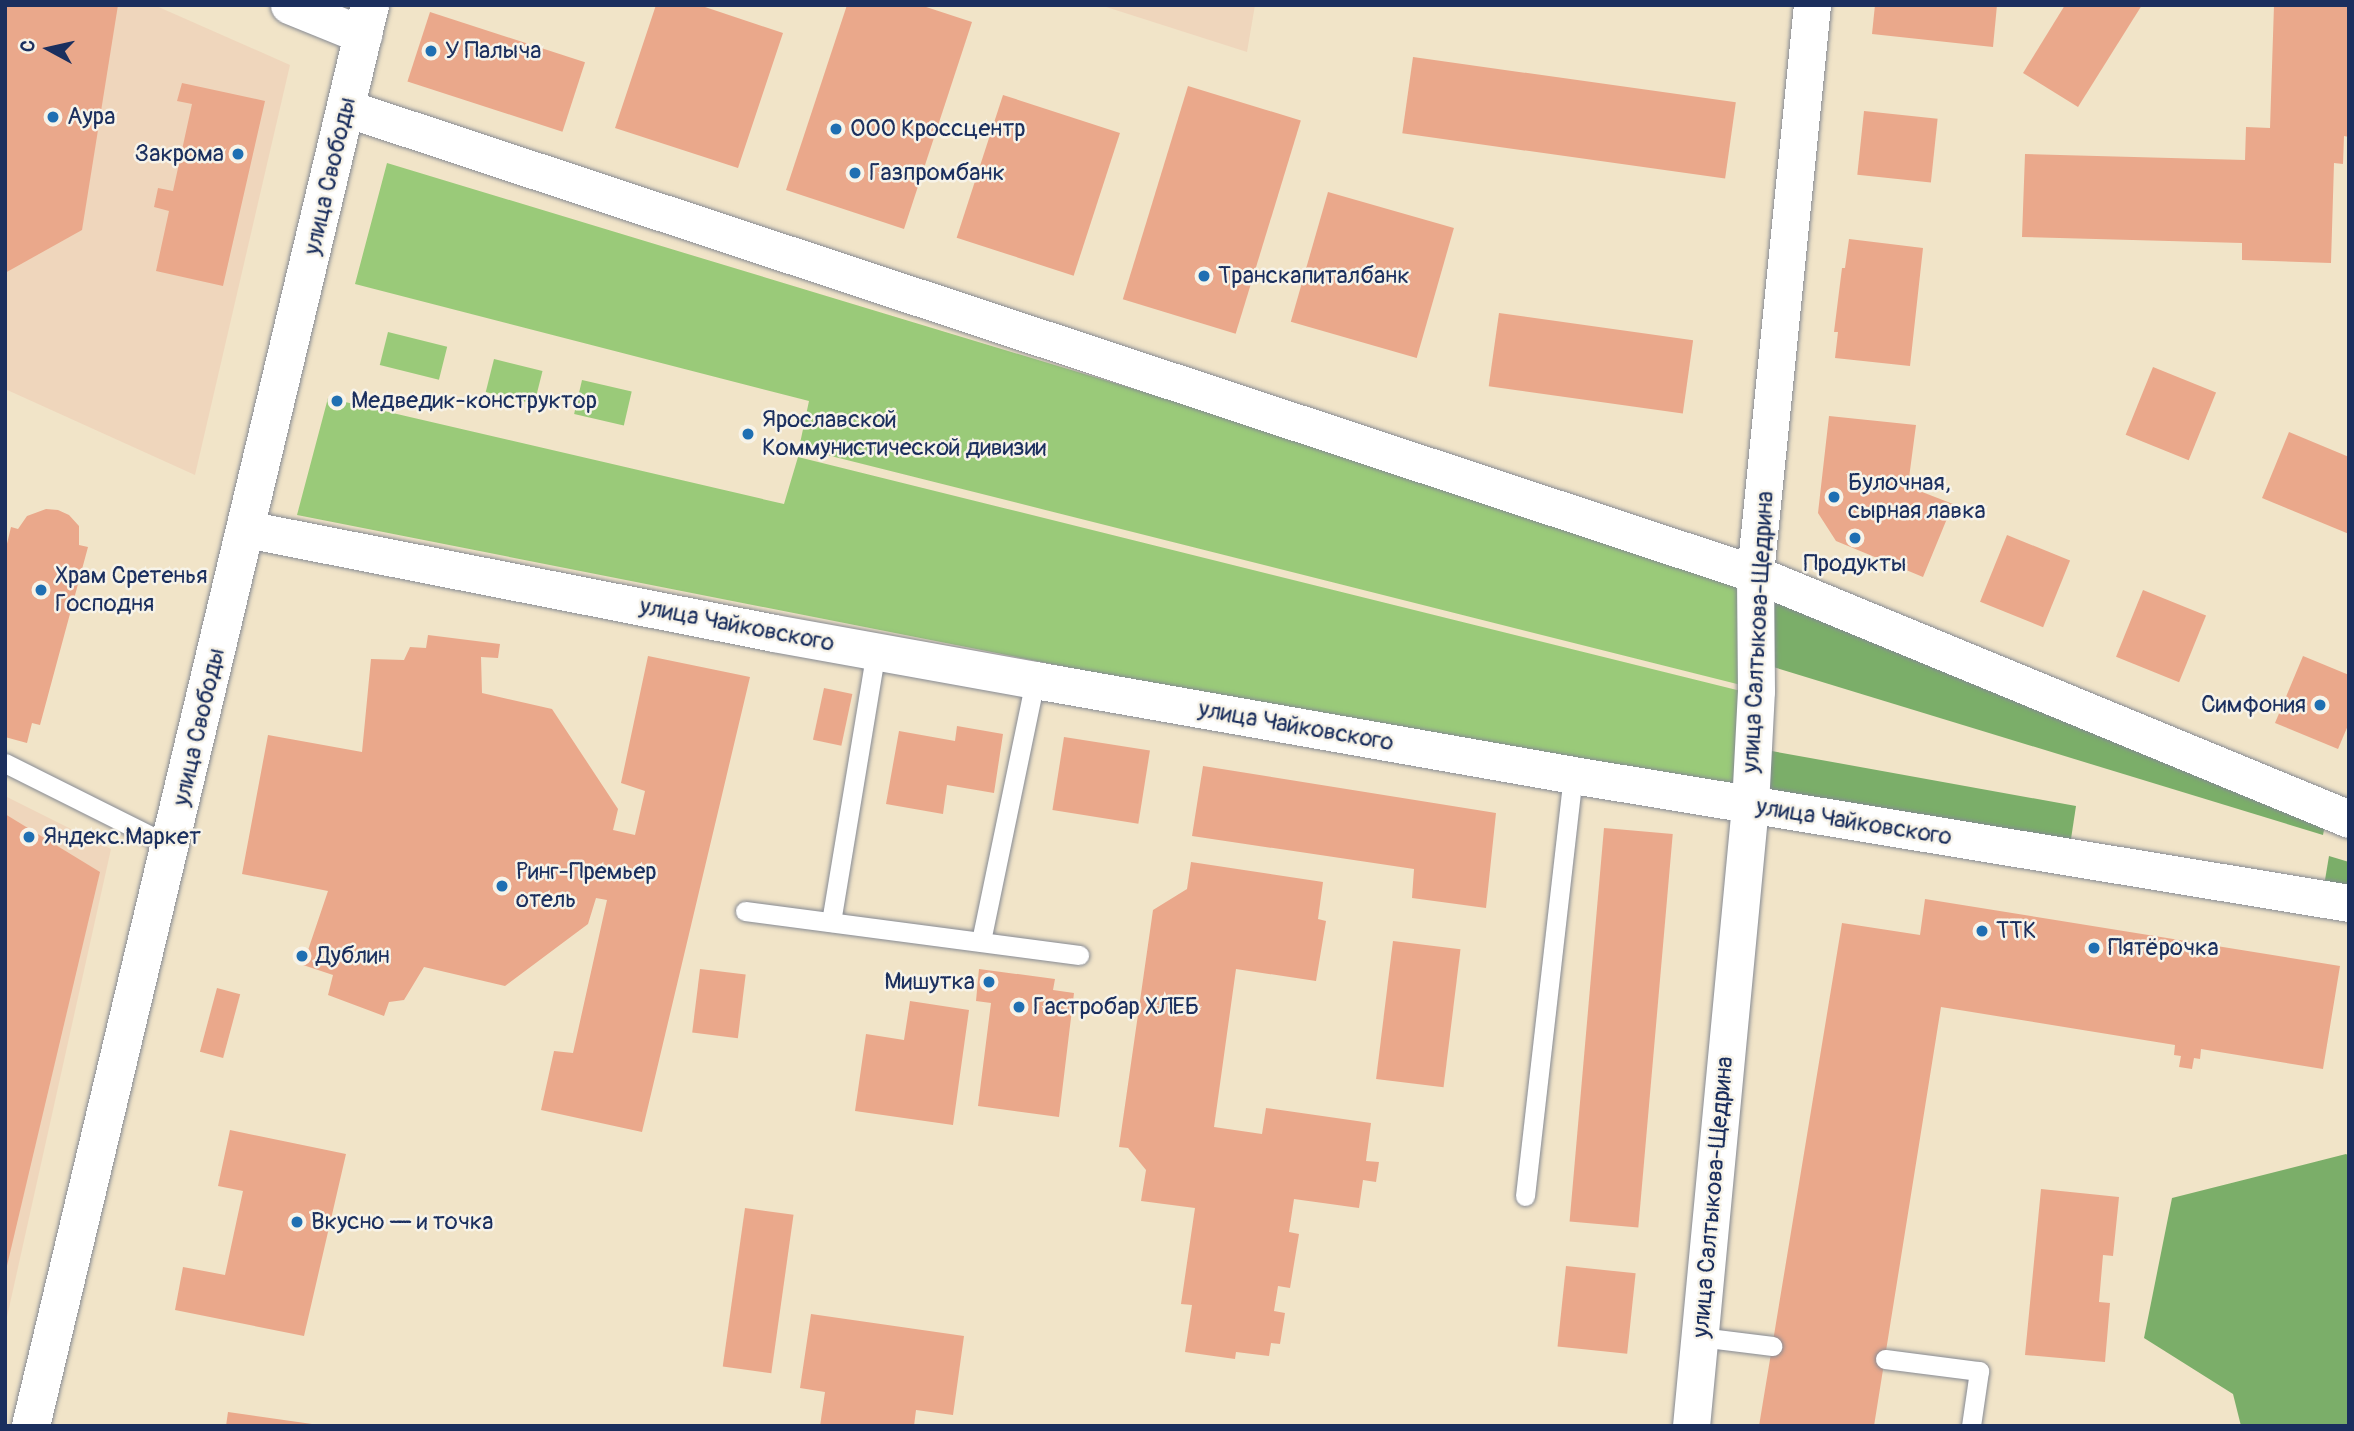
<!DOCTYPE html>
<html>
<head>
<meta charset="utf-8">
<style>
	body { margin:0 }
	#map { position:relative; width:2354px; height:1431px; overflow:hidden; background:#f1e4c8; font-family:Pangolin,sans-serif }
	div>[style] { position:absolute }
	.built>* { inset:0; background:#efd6bc }
	.green>* { inset:0; background:#9aca79; transform-origin:0 0 }
	.forest>* { inset:0; background:#7bae69 }
	.building>* { inset:0; background:#eaa88b; transform-origin:0 0 }
	.roads { filter:drop-shadow(0 0 2px #868a93) drop-shadow(0 0 2px #868a93) }
	.service>* { height:19px; margin:-9.5px; padding:0 9.5px; transform-origin:9.5px; border-radius:9.5px; background:#fff }
	.minor>* { height:37px; margin:-18.5px; padding:0 18.5px; transform-origin:18.5px; border-radius:18.5px; background:#fff }
	.secondary>* { height:38px; margin:-19px; padding:0 19px; transform-origin:19px; border-radius:19px; background:#fff }
	.dots>* { width:19px; height:19px; translate:-50% -50%; box-sizing:border-box; border:4px solid #f7f3e8; border-radius:50% }
	span { translate:-50% -50%; white-space:nowrap; text-align:center; line-height:1.15; -webkit-text-stroke:5px #f7f3e8; paint-order:stroke }
	.poi-label { font-size:24px; color:#1b2f5e }
	.left { translate:0 -50%; text-align:left }
	.right { translate:-100% -50%; text-align:right }
	.street-label { font-size:24px; color:#1b2f5e }
	.frame { position:absolute; inset:0; border:7px solid #1b2f5e; pointer-events:none }
	.north { position:absolute; left:14px; top:14px; width:70px; height:70px; -webkit-text-stroke:5px #f7f3e8; paint-order:stroke; rotate:278deg; font-size:19px; font-weight:700; line-height:28px; text-align:center; color:#1b2f5e }
	.north::after { content:''; display:block; margin:auto; width:24px; height:32px; background:#1b2f5e; clip-path:polygon(50% 0,100% 100%,50% 72%,0 100%) }
</style>
</head>
<body>
<div id="map">
	<div class="built">
		<div style="clip-path:polygon(5px 5px,154px 5px,290px 65px,195px 475px,5px 389px)"></div>
		<div style="clip-path:polygon(1100px 5px,1255px 5px,1247px 52px)"></div>
		<div style="clip-path:polygon(5px 796px,111px 849px,5px 1326px)"></div>
	</div>
	<div class="green">
		<div style="clip-path:polygon(387px 163px,1752px 576px,1749px 687px,799px 448px,809px 401px,355px 284px)"></div>
		<div style="left:388px;top:332px;width:61px;height:34px;rotate:14deg"></div>
		<div style="left:494px;top:359px;width:50px;height:34px;rotate:14deg"></div>
		<div style="left:582px;top:380px;width:51px;height:35px;rotate:13deg"></div>
		<div style="clip-path:polygon(328px 398px,784px 504px,798px 457px,1749px 693px,1746px 801px,297px 515px)"></div>
	</div>
	<div class="forest">
		<div style="clip-path:polygon(1758px 579px,2327px 815px,2323px 835px,1757px 662px)"></div>
		<div style="clip-path:polygon(1755px 748px,2076px 806px,2069px 852px,1754px 803px)"></div>
		<div style="clip-path:polygon(2329px 856px,2349px 862px,2349px 896px,2323px 892px)"></div>
		<div style="clip-path:polygon(2346px 1154px,2349px 1156px,2349px 1426px,2241px 1426px,2233px 1394px,2144px 1338px,2172px 1198px)"></div>
	</div>
	<div class="building">
		<div style="clip-path:polygon(5px 5px,118px 5px,82px 230px,5px 273px)"></div>
		<div style="clip-path:polygon(656px 5px,699px 5px,783px 33px,738px 168px,615px 128px)"></div>
		<div style="clip-path:polygon(847px 5px,920px 5px,972px 22px,904px 229px,786px 190px)"></div>
		<div style="clip-path:polygon(1875px 5px,1997px 5px,1993px 47px,1872px 34px)"></div>
		<div style="clip-path:polygon(2065px 5px,2142px 5px,2078px 107px,2023px 73px)"></div>
		<div style="clip-path:polygon(2274px 5px,2349px 5px,2349px 137px,2344px 136px,2343px 164px,2334px 163px,2331px 263px,2242px 260px,2242px 243px,2022px 237px,2025px 154px,2245px 160px,2246px 127px,2270px 128px)"></div>
		<div style="left:430px;top:12px;width:163px;height:73px;rotate:18deg"></div>
		<div style="left:1413px;top:57px;width:326px;height:77px;rotate:8deg"></div>
		<div style="clip-path:polygon(182px 83px,265px 101px,223px 286px,156px 271px,169px 211px,154px 207px,158px 188px,173px 191px,192px 104px,177px 101px)"></div>
		<div style="left:1188px;top:86px;width:118px;height:223px;rotate:17deg"></div>
		<div style="left:1003px;top:95px;width:123px;height:150px;rotate:18deg"></div>
		<div style="left:1864px;top:111px;width:74px;height:64px;rotate:6deg"></div>
		<div style="left:1328px;top:192px;width:131px;height:135px;rotate:16deg"></div>
		<div style="clip-path:polygon(1849px 239px,1923px 248px,1910px 366px,1835px 358px,1838px 332px,1834px 332px,1842px 268px,1845px 268px)"></div>
		<div style="left:1499px;top:313px;width:196px;height:74px;rotate:8deg"></div>
		<div style="left:2153px;top:367px;width:68px;height:73px;rotate:22deg"></div>
		<div style="clip-path:polygon(1829px 416px,1916px 425px,1909px 478px,1917px 490px,1953px 504px,1923px 577px,1836px 541px,1818px 513px)"></div>
		<div style="clip-path:polygon(2289px 432px,2349px 457px,2349px 534px,2262px 498px)"></div>
		<div style="clip-path:polygon(46px 509px,58px 510px,69px 515px,79px 526px,79px 545px,88px 547px,40px 725px,32px 723px,27px 743px,5px 737px,5px 552px,11px 527px,18px 529px,27px 516px)"></div>
		<div style="left:2007px;top:535px;width:68px;height:72px;rotate:22deg"></div>
		<div style="left:2143px;top:590px;width:68px;height:72px;rotate:22deg"></div>
		<div style="clip-path:polygon(428px 635px,500px 644px,498px 658px,481px 657px,482px 693px,552px 709px,618px 809px,613px 830px,635px 835px,645px 791px,621px 783px,648px 656px,750px 677px,642px 1132px,541px 1110px,554px 1051px,573px 1053px,607px 900px,596px 898px,588px 924px,505px 986px,424px 967px,404px 1000px,389px 1002px,384px 1016px,328px 995px,333px 975px,303px 965px,328px 891px,242px 874px,268px 735px,362px 752px,371px 659px,404px 660px,410px 647px,426px 648px)"></div>
		<div style="clip-path:polygon(2303px 656px,2349px 675px,2349px 723px,2338px 749px,2275px 723px)"></div>
		<div style="left:824px;top:688px;width:29px;height:53px;rotate:12deg"></div>
		<div style="clip-path:polygon(957px 726px,1003px 734px,994px 793px,947px 785px,943px 814px,886px 804px,899px 731px,955px 741px)"></div>
		<div style="left:1064px;top:737px;width:87px;height:74px;rotate:9deg"></div>
		<div style="clip-path:polygon(1203px 766px,1496px 813px,1486px 908px,1412px 898px,1414px 869px,1192px 836px)"></div>
		<div style="clip-path:polygon(5px 814px,100px 872px,6px 1270px,5px 1270px)"></div>
		<div style="left:1604px;top:828px;width:69px;height:395px;rotate:5deg"></div>
		<div style="clip-path:polygon(1191px 862px,1323px 882px,1318px 919px,1326px 921px,1316px 981px,1236px 969px,1214px 1127px,1262px 1134px,1266px 1108px,1371px 1123px,1366px 1161px,1379px 1162px,1376px 1182px,1363px 1180px,1359px 1208px,1294px 1199px,1289px 1232px,1299px 1234px,1290px 1288px,1278px 1286px,1274px 1311px,1285px 1313px,1280px 1344px,1271px 1343px,1269px 1356px,1236px 1352px,1235px 1359px,1185px 1352px,1192px 1305px,1181px 1304px,1195px 1208px,1141px 1201px,1146px 1170px,1128px 1148px,1119px 1147px,1153px 910px,1187px 889px)"></div>
		<div style="clip-path:polygon(1925px 899px,2340px 966px,2323px 1069px,2201px 1049px,2200px 1059px,2194px 1058px,2192px 1069px,2179px 1067px,2181px 1056px,2174px 1055px,2175px 1045px,1941px 1007px,1874px 1426px,1759px 1426px,1842px 923px,1920px 935px)"></div>
		<div style="left:1393px;top:941px;width:68px;height:139px;rotate:7deg"></div>
		<div style="left:700px;top:969px;width:46px;height:64px;rotate:7deg"></div>
		<div style="clip-path:polygon(979px 969px,1055px 979px,1053px 990px,1074px 993px,1059px 1117px,978px 1106px,991px 1003px,976px 1001px)"></div>
		<div style="left:217px;top:988px;width:24px;height:66px;rotate:15deg"></div>
		<div style="clip-path:polygon(910px 1001px,969px 1010px,953px 1125px,855px 1111px,866px 1034px,904px 1040px)"></div>
		<div style="clip-path:polygon(230px 1130px,346px 1154px,304px 1336px,175px 1310px,183px 1267px,225px 1275px,243px 1191px,218px 1186px)"></div>
		<div style="clip-path:polygon(2041px 1189px,2119px 1197px,2113px 1256px,2103px 1255px,2099px 1302px,2110px 1303px,2105px 1362px,2025px 1355px)"></div>
		<div style="left:745px;top:1208px;width:49px;height:160px;rotate:8deg"></div>
		<div style="left:1566px;top:1266px;width:70px;height:81px;rotate:6deg"></div>
		<div style="clip-path:polygon(811px 1314px,964px 1336px,953px 1415px,916px 1410px,914px 1426px,820px 1426px,825px 1392px,800px 1388px)"></div>
		<div style="clip-path:polygon(228px 1412px,312px 1424px,312px 1426px,226px 1426px)"></div>
	</div>
	<div class="roads">
		<div class="service">
			<div style="left:5px;top:763px;width:186px;rotate:26.6deg"></div>
			<div style="left:745px;top:911px;width:337px;rotate:7.5deg"></div>
			<div style="left:831px;top:922px;width:275px;rotate:-80.6deg"></div>
			<div style="left:981px;top:941px;width:267px;rotate:-78.3deg"></div>
			<div style="left:1525px;top:1196px;width:424px;rotate:-83.5deg"></div>
			<div style="left:1700px;top:1337px;width:73px;rotate:7.1deg"></div>
			<div style="left:1885px;top:1359px;width:95px;rotate:7.3deg"></div>
			<div style="left:1979px;top:1371px;width:56px;rotate:98.3deg"></div>
		</div>
		<div class="minor">
			<div style="left:289px;top:5px;width:80px;rotate:22.1deg"></div>
			<div style="left:346px;top:108px;width:1484px;rotate:18.3deg"></div>
			<div style="left:1755px;top:574px;width:643px;rotate:22.41deg"></div>
			<div style="left:246px;top:529px;width:538px;rotate:11.14deg"></div>
			<div style="left:774px;top:633px;width:265px;rotate:10.2deg"></div>
			<div style="left:1035px;top:680px;width:546px;rotate:10.01deg"></div>
			<div style="left:1573px;top:775px;width:786px;rotate:9.37deg"></div>
			<div style="left:1691px;top:1426px;width:624px;rotate:-84.57deg"></div>
			<div style="left:1750px;top:805px;width:114px;rotate:-87deg"></div>
			<div style="left:1756px;top:691px;width:117px;rotate:-90.5deg"></div>
			<div style="left:1755px;top:574px;width:572px;rotate:-84.28deg"></div>
		</div>
		<div class="secondary">
			<div style="left:31px;top:1426px;width:1461px;rotate:-76.58deg"></div>
		</div>
	</div>
	<div class="dots">
		<div style="left:431px;top:51px;background:#1f6fb2"></div>
		<div style="left:53px;top:117px;background:#1f6fb2"></div>
		<div style="left:836px;top:129px;background:#1f6fb2"></div>
		<div style="left:238px;top:154px;background:#1f6fb2"></div>
		<div style="left:855px;top:173px;background:#1f6fb2"></div>
		<div style="left:1204px;top:276px;background:#1f6fb2"></div>
		<div style="left:337px;top:401px;background:#1f6fb2"></div>
		<div style="left:748px;top:434px;background:#1f6fb2"></div>
		<div style="left:1834px;top:497px;background:#1f6fb2"></div>
		<div style="left:1855px;top:538px;background:#1f6fb2"></div>
		<div style="left:41px;top:590px;background:#1f6fb2"></div>
		<div style="left:2320px;top:705px;background:#1f6fb2"></div>
		<div style="left:29px;top:837px;background:#1f6fb2"></div>
		<div style="left:502px;top:886px;background:#1f6fb2"></div>
		<div style="left:1982px;top:931px;background:#1f6fb2"></div>
		<div style="left:2094px;top:948px;background:#1f6fb2"></div>
		<div style="left:302px;top:956px;background:#1f6fb2"></div>
		<div style="left:989px;top:982px;background:#1f6fb2"></div>
		<div style="left:1019px;top:1007px;background:#1f6fb2"></div>
		<div style="left:297px;top:1222px;background:#1f6fb2"></div>
	</div>
	<div class="poi-label">
		<span class="left" style="left:445px;top:51px">У Палыча</span>
		<span class="left" style="left:67px;top:117px">Аура</span>
		<span class="left" style="left:850px;top:129px">ООО Кроссцентр</span>
		<span class="right" style="left:224px;top:154px">Закрома</span>
		<span class="left" style="left:869px;top:173px">Газпромбанк</span>
		<span class="left" style="left:1218px;top:276px">Транскапиталбанк</span>
		<span class="left" style="left:351px;top:401px">Медведик-конструктор</span>
		<span class="left" style="left:762px;top:434px">Ярославской<br>Коммунистической дивизии</span>
		<span class="left" style="left:1848px;top:497px">Булочная,<br>сырная лавка</span>
		<span style="left:1855px;top:564px">Продукты</span>
		<span class="left" style="left:55px;top:590px">Храм Сретенья<br>Господня</span>
		<span class="right" style="left:2306px;top:705px">Симфония</span>
		<span class="left" style="left:43px;top:837px">Яндекс.Маркет</span>
		<span class="left" style="left:516px;top:886px">Ринг-Премьер<br>отель</span>
		<span class="left" style="left:1996px;top:931px">ТТК</span>
		<span class="left" style="left:2108px;top:948px">Пятёрочка</span>
		<span class="left" style="left:316px;top:956px">Дублин</span>
		<span class="right" style="left:975px;top:982px">Мишутка</span>
		<span class="left" style="left:1033px;top:1007px">Гастробар ХЛЕБ</span>
		<span class="left" style="left:311px;top:1222px">Вкусно — и точка</span>
	</div>
	<div class="street-label">
		<span style="left:330px;top:176px;rotate:-77deg">улица Свободы</span>
		<span style="left:737px;top:625px;rotate:11deg">улица Чайковского</span>
		<span style="left:1758px;top:632px;rotate:-87deg">улица Салтыкова-Щедрина</span>
		<span style="left:1296px;top:726px;rotate:10deg">улица Чайковского</span>
		<span style="left:199px;top:727px;rotate:-77deg">улица Свободы</span>
		<span style="left:1854px;top:822px;rotate:9deg">улица Чайковского</span>
		<span style="left:1713px;top:1197px;rotate:-85deg">улица Салтыкова-Щедрина</span>
	</div>
	<div class="frame"></div>
	<div class="north">С</div>
</div>
</body>
</html>
